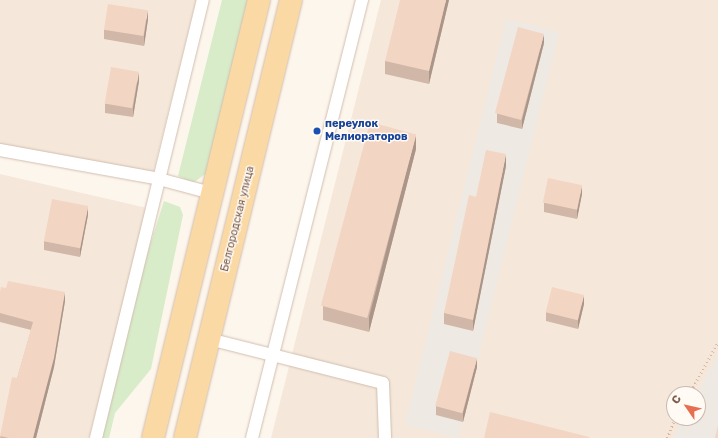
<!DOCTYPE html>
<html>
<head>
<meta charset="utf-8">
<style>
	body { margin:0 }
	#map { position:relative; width:718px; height:438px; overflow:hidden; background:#fdf6ec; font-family:Rubik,sans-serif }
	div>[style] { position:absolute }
	.residential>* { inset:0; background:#f5e8da }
	.industrial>* { inset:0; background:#efe9e4; transform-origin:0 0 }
	.green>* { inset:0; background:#d8ecc9 }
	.path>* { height:2.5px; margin-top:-1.25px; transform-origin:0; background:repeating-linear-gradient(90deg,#d9b8a5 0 1px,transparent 0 4px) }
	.roads { filter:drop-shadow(0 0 1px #d1beb0) drop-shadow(0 0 1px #d1beb0) }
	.service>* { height:12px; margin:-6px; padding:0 6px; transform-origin:6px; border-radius:6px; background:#fff }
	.primary>* { height:22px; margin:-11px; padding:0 11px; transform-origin:11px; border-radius:11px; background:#fbd9a5 }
	.wall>* { inset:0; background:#d1b7a8 }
	.shaded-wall>* { inset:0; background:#aa9588 }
	.building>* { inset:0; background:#f3d5c3; transform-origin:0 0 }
	.dots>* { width:11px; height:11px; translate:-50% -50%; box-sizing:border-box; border:2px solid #fffaf3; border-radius:50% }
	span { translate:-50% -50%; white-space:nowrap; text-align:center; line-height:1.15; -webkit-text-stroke:3px #fffaf3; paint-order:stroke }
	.transit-label { font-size:11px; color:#164399; font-weight:700 }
	.left { translate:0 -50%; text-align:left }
	.street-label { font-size:11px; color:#7a5c4d }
	.north { position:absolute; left:666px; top:386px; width:40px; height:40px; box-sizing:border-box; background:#fffaf3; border:1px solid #cabbb1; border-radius:50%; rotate:304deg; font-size:11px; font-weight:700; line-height:16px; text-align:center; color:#7a5c4d }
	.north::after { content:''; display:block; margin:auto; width:14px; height:18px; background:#e76f51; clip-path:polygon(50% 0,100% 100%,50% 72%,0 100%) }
</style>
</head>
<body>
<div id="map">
	<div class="residential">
		<div style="clip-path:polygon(0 0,196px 0,153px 174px,0 144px)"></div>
		<div style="clip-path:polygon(381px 0,718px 0,718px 367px,698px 394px,674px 394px,674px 418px,690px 418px,679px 438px,271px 438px)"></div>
		<div style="clip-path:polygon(0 174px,147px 208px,89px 438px,0 438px)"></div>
	</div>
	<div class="industrial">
		<div style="left:506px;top:19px;width:55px;height:418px;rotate:14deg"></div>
		<div style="clip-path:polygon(718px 355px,718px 438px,673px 438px,682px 418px,698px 418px,696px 394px)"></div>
	</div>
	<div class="green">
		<div style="clip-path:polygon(222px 0,251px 0,208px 172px,193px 183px,178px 176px)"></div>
		<div style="clip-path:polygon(164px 201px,180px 207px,183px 215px,151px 369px,115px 413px,109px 438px,97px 438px,122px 333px)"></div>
	</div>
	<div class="path">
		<div style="left:689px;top:394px;width:60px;rotate:-60.9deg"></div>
		<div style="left:667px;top:438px;width:22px;rotate:-68deg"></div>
	</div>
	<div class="roads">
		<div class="service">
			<div style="left:0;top:150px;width:162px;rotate:10.3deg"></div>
			<div style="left:159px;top:179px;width:54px;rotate:15.1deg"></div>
			<div style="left:209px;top:339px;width:179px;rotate:14.2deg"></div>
			<div style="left:383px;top:383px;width:55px;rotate:87.9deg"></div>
			<div style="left:96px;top:438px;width:451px;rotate:-76.3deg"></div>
			<div style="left:252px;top:438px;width:452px;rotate:-75.9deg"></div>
		</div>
		<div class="primary">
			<div style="left:153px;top:438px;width:451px;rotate:-76.4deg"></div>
			<div style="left:185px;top:438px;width:451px;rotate:-76.4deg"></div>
		</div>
	</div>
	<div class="wall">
		<div style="clip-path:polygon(449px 0,429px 84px,385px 74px,385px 61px)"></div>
		<div style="clip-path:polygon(148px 19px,144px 46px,104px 39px,104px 30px)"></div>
		<div style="clip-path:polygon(544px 43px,522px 129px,497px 123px,497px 113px)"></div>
		<div style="clip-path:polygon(139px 81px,133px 117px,105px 113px,105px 104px)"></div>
		<div style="clip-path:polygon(416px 149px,369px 332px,323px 320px,323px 306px)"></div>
		<div style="clip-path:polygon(506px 166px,473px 331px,444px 324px,444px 313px)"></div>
		<div style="clip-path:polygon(582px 194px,577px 219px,544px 212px,544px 203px)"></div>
		<div style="clip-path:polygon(88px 215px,80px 257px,44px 250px,44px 241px)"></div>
		<div style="clip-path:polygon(0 293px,65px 301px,54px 367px,36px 438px,0 438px,31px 330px,0 322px)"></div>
		<div style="clip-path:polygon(584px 304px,578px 329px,546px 321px,546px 312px)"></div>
		<div style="clip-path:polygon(477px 367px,463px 422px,436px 415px,436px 406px)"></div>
	</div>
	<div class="shaded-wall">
		<div style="clip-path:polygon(446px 0,449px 0,429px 84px,429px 71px)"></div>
		<div style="clip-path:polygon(148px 10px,148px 19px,144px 46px,144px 36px)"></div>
		<div style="clip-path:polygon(544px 34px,544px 43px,522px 129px,522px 120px)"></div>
		<div style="clip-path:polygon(139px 72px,139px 81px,133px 117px,133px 108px)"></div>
		<div style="clip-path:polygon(416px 134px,416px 149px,369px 332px,369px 317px)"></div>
		<div style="clip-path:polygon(506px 154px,506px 166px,473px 331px,473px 320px)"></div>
		<div style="clip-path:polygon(582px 185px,582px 194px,577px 219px,577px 210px)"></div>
		<div style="clip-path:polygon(88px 206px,88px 215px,80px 257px,80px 248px)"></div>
		<div style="clip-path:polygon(65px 292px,65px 301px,54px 367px,36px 438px,33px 438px)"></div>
		<div style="clip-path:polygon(584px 295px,584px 304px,578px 329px,578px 320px)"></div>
		<div style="clip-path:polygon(477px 358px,477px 367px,463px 422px,463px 413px)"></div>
	</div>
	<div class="building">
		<div style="clip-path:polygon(400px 0,446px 0,429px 71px,385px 61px)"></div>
		<div style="left:108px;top:4px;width:40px;height:26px;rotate:9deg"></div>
		<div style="left:518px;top:27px;width:27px;height:89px;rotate:15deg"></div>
		<div style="left:111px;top:67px;width:28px;height:37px;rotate:10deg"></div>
		<div style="left:370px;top:122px;width:48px;height:190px;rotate:15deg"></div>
		<div style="clip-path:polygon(486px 150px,506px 154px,473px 320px,444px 313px,469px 195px,476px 197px)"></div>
		<div style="left:548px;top:178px;width:35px;height:25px;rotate:12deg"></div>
		<div style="left:52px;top:199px;width:37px;height:43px;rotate:11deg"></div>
		<div style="clip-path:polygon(8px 281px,65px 292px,54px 358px,33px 438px,9px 438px,0 436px,12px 377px,17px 378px,33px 322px,0 313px,0 293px,1px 287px,6px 288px)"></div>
		<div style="left:552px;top:287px;width:33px;height:26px;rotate:14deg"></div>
		<div style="left:450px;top:351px;width:28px;height:57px;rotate:15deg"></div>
		<div style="clip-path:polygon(490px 412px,589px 437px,589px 438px,484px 438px)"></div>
		<div style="clip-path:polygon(718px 425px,718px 438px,715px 438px)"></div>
	</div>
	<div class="dots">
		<div style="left:317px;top:131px;background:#1a4fb4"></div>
	</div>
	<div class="transit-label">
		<span class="left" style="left:325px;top:131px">переулок<br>Мелиораторов</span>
	</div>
	<div class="street-label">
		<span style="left:238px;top:219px;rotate:-76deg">Белгородская улица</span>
	</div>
	<div class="north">С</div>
</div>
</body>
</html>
